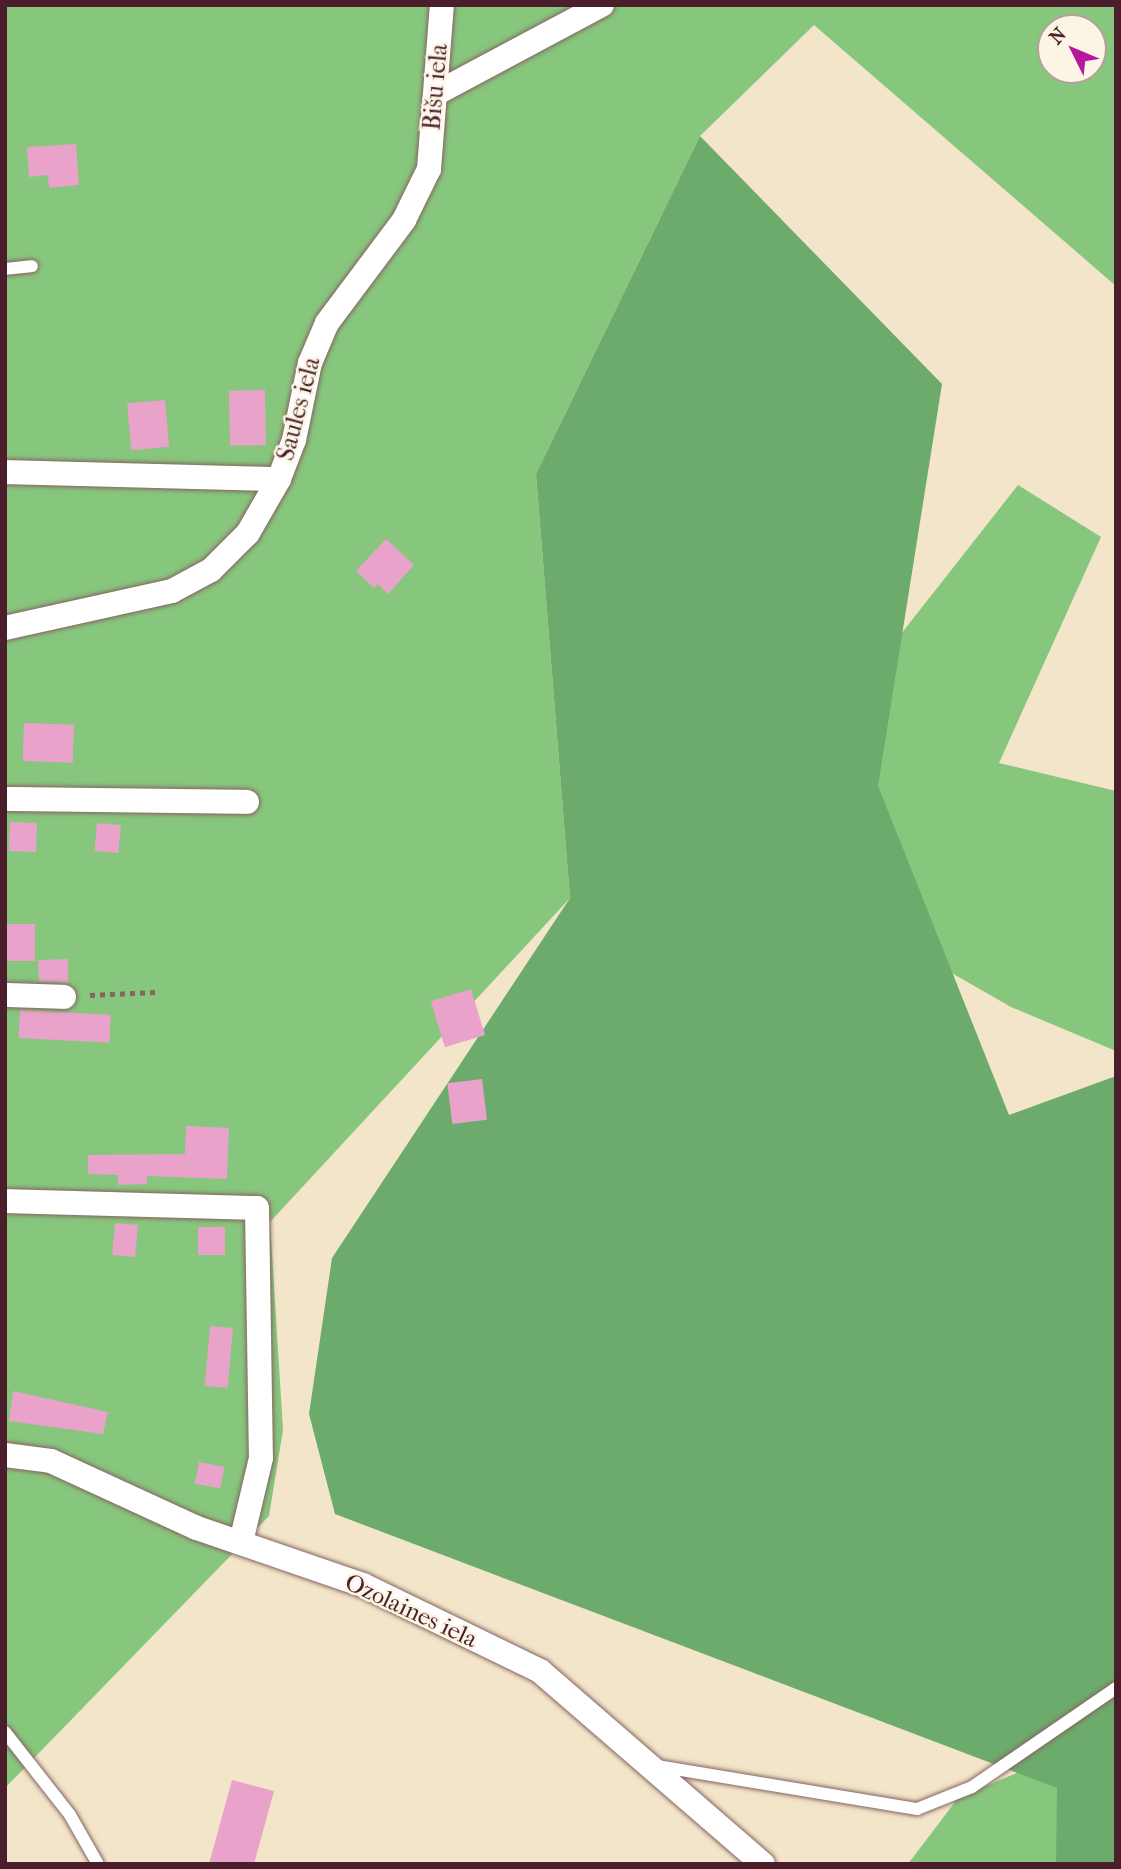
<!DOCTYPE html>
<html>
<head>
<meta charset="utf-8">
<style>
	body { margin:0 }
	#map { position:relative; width:1121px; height:1869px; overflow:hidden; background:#f3e5c9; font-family:"IM FELL French Canon",serif }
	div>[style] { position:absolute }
	.green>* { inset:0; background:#87c67d }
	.forest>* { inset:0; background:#6dab6c }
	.building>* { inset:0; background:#e9a3ca; transform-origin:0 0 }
	.path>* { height:4.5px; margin-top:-2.25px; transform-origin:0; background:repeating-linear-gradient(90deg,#856462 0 5px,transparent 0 10px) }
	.roads { filter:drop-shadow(0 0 2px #856462) drop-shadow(0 0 2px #856462) }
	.lane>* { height:12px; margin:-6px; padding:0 6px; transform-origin:6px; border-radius:6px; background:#fff }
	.street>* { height:24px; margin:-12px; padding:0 12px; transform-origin:12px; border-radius:12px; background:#fff }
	span { translate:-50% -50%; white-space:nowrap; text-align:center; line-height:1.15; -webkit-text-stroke:5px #fcf5e5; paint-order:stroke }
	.street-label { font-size:24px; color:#4a1f2b }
	.frame { position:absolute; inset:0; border:7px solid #4a1f2b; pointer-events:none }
	.north { position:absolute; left:1037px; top:14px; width:70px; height:70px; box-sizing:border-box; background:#fcf5e5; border:2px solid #b59f9b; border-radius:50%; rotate:313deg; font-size:19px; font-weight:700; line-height:28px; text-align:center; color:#4a1f2b }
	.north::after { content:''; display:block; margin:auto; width:24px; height:32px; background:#b5179e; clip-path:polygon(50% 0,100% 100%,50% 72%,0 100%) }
</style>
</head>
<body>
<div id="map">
	<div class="green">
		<div style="clip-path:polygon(evenodd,5px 5px,1116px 5px,1116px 286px,814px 25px,700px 136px,536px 474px,570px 898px,270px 1222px,283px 1430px,269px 1516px,5px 1788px,5px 5px,1051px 28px,1093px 28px,1093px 70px,1051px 70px,1051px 28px)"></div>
		<div style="clip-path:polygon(1018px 485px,1101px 537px,999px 763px,1116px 791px,1116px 1051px,1011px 1007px,733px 848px)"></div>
		<div style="clip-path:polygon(1033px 1766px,1116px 1826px,1116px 1864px,908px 1864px,958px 1798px)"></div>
	</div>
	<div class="forest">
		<div style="clip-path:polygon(700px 136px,942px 384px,878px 786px,1009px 1115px,1116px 1076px,1116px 1864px,1056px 1864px,1057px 1788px,335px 1514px,309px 1414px,332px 1258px,570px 898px,536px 474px)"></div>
	</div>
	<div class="building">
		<div style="clip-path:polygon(76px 144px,79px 185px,49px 188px,48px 175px,29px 177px,27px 147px)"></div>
		<div style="left:265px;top:390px;width:55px;height:36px;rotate:89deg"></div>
		<div style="left:165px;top:400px;width:47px;height:38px;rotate:85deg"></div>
		<div style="clip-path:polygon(386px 539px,414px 565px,388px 594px,378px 584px,374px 588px,356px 571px)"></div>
		<div style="left:24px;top:723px;width:50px;height:38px;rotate:2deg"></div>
		<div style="left:10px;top:822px;width:27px;height:29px;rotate:2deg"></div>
		<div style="left:97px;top:823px;width:24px;height:28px;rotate:5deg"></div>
		<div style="left:5px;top:924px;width:30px;height:37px"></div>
		<div style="clip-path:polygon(68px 959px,68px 983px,39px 981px,38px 960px)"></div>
		<div style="left:471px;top:989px;width:48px;height:42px;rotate:73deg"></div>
		<div style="left:20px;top:1010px;width:91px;height:28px;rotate:3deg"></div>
		<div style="left:482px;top:1079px;width:41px;height:35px;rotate:83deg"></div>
		<div style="clip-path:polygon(186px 1126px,229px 1128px,227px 1179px,147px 1176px,147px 1184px,118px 1185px,118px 1175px,88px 1174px,88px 1155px,185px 1154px)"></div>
		<div style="left:115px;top:1223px;width:23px;height:32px;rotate:5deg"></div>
		<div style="left:198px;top:1227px;width:27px;height:28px"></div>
		<div style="left:210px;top:1326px;width:23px;height:60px;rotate:5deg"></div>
		<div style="clip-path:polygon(13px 1391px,108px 1412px,103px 1434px,9px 1421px)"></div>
		<div style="left:199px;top:1462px;width:26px;height:22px;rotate:11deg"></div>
		<div style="clip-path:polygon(232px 1780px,274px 1791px,254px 1864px,209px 1864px)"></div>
	</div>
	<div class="path">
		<div style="left:90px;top:995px;width:66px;rotate:-2.6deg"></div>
	</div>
	<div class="roads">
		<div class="lane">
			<div style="left:5px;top:269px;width:27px;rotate:-6deg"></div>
			<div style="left:5px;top:1732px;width:105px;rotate:51.9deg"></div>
			<div style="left:70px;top:1815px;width:56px;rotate:60.3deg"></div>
			<div style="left:657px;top:1766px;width:264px;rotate:9.4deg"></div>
			<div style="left:917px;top:1809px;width:59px;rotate:-21.8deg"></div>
			<div style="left:972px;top:1787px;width:175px;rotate:-34.5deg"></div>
		</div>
		<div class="street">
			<div style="left:437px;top:93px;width:187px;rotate:-28.1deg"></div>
			<div style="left:5px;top:472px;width:274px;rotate:1.5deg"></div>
			<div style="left:5px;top:628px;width:171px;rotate:-12.5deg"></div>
			<div style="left:172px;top:591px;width:44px;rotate:-28.3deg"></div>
			<div style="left:211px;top:570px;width:52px;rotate:-45deg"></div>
			<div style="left:248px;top:533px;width:62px;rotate:-60.1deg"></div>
			<div style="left:279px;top:479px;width:42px;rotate:-69deg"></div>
			<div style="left:294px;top:440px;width:79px;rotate:-78.3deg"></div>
			<div style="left:310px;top:363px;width:43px;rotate:-67deg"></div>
			<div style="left:327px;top:323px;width:129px;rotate:-53.2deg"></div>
			<div style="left:404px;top:220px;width:57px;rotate:-63.9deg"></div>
			<div style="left:429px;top:169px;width:165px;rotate:-85.5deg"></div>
			<div style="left:5px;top:799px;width:242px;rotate:0.7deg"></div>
			<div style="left:5px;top:995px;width:59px;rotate:1.9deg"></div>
			<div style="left:5px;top:1201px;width:252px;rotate:1.6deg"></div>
			<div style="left:257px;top:1208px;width:250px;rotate:89.1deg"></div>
			<div style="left:261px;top:1458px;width:86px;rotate:103.4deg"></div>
			<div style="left:5px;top:1455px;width:46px;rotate:7.4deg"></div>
			<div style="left:51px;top:1461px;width:161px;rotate:24.7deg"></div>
			<div style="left:197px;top:1528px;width:176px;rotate:19deg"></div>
			<div style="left:363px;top:1585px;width:197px;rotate:25.9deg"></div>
			<div style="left:540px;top:1671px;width:295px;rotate:40.9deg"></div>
		</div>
	</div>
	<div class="street-label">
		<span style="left:436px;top:87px;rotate:-85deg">Bišu iela</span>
		<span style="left:299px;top:409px;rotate:-75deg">Saules iela</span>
		<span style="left:411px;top:1611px;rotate:25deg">Ozolaines iela</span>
	</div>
	<div class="frame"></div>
	<div class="north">N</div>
</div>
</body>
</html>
